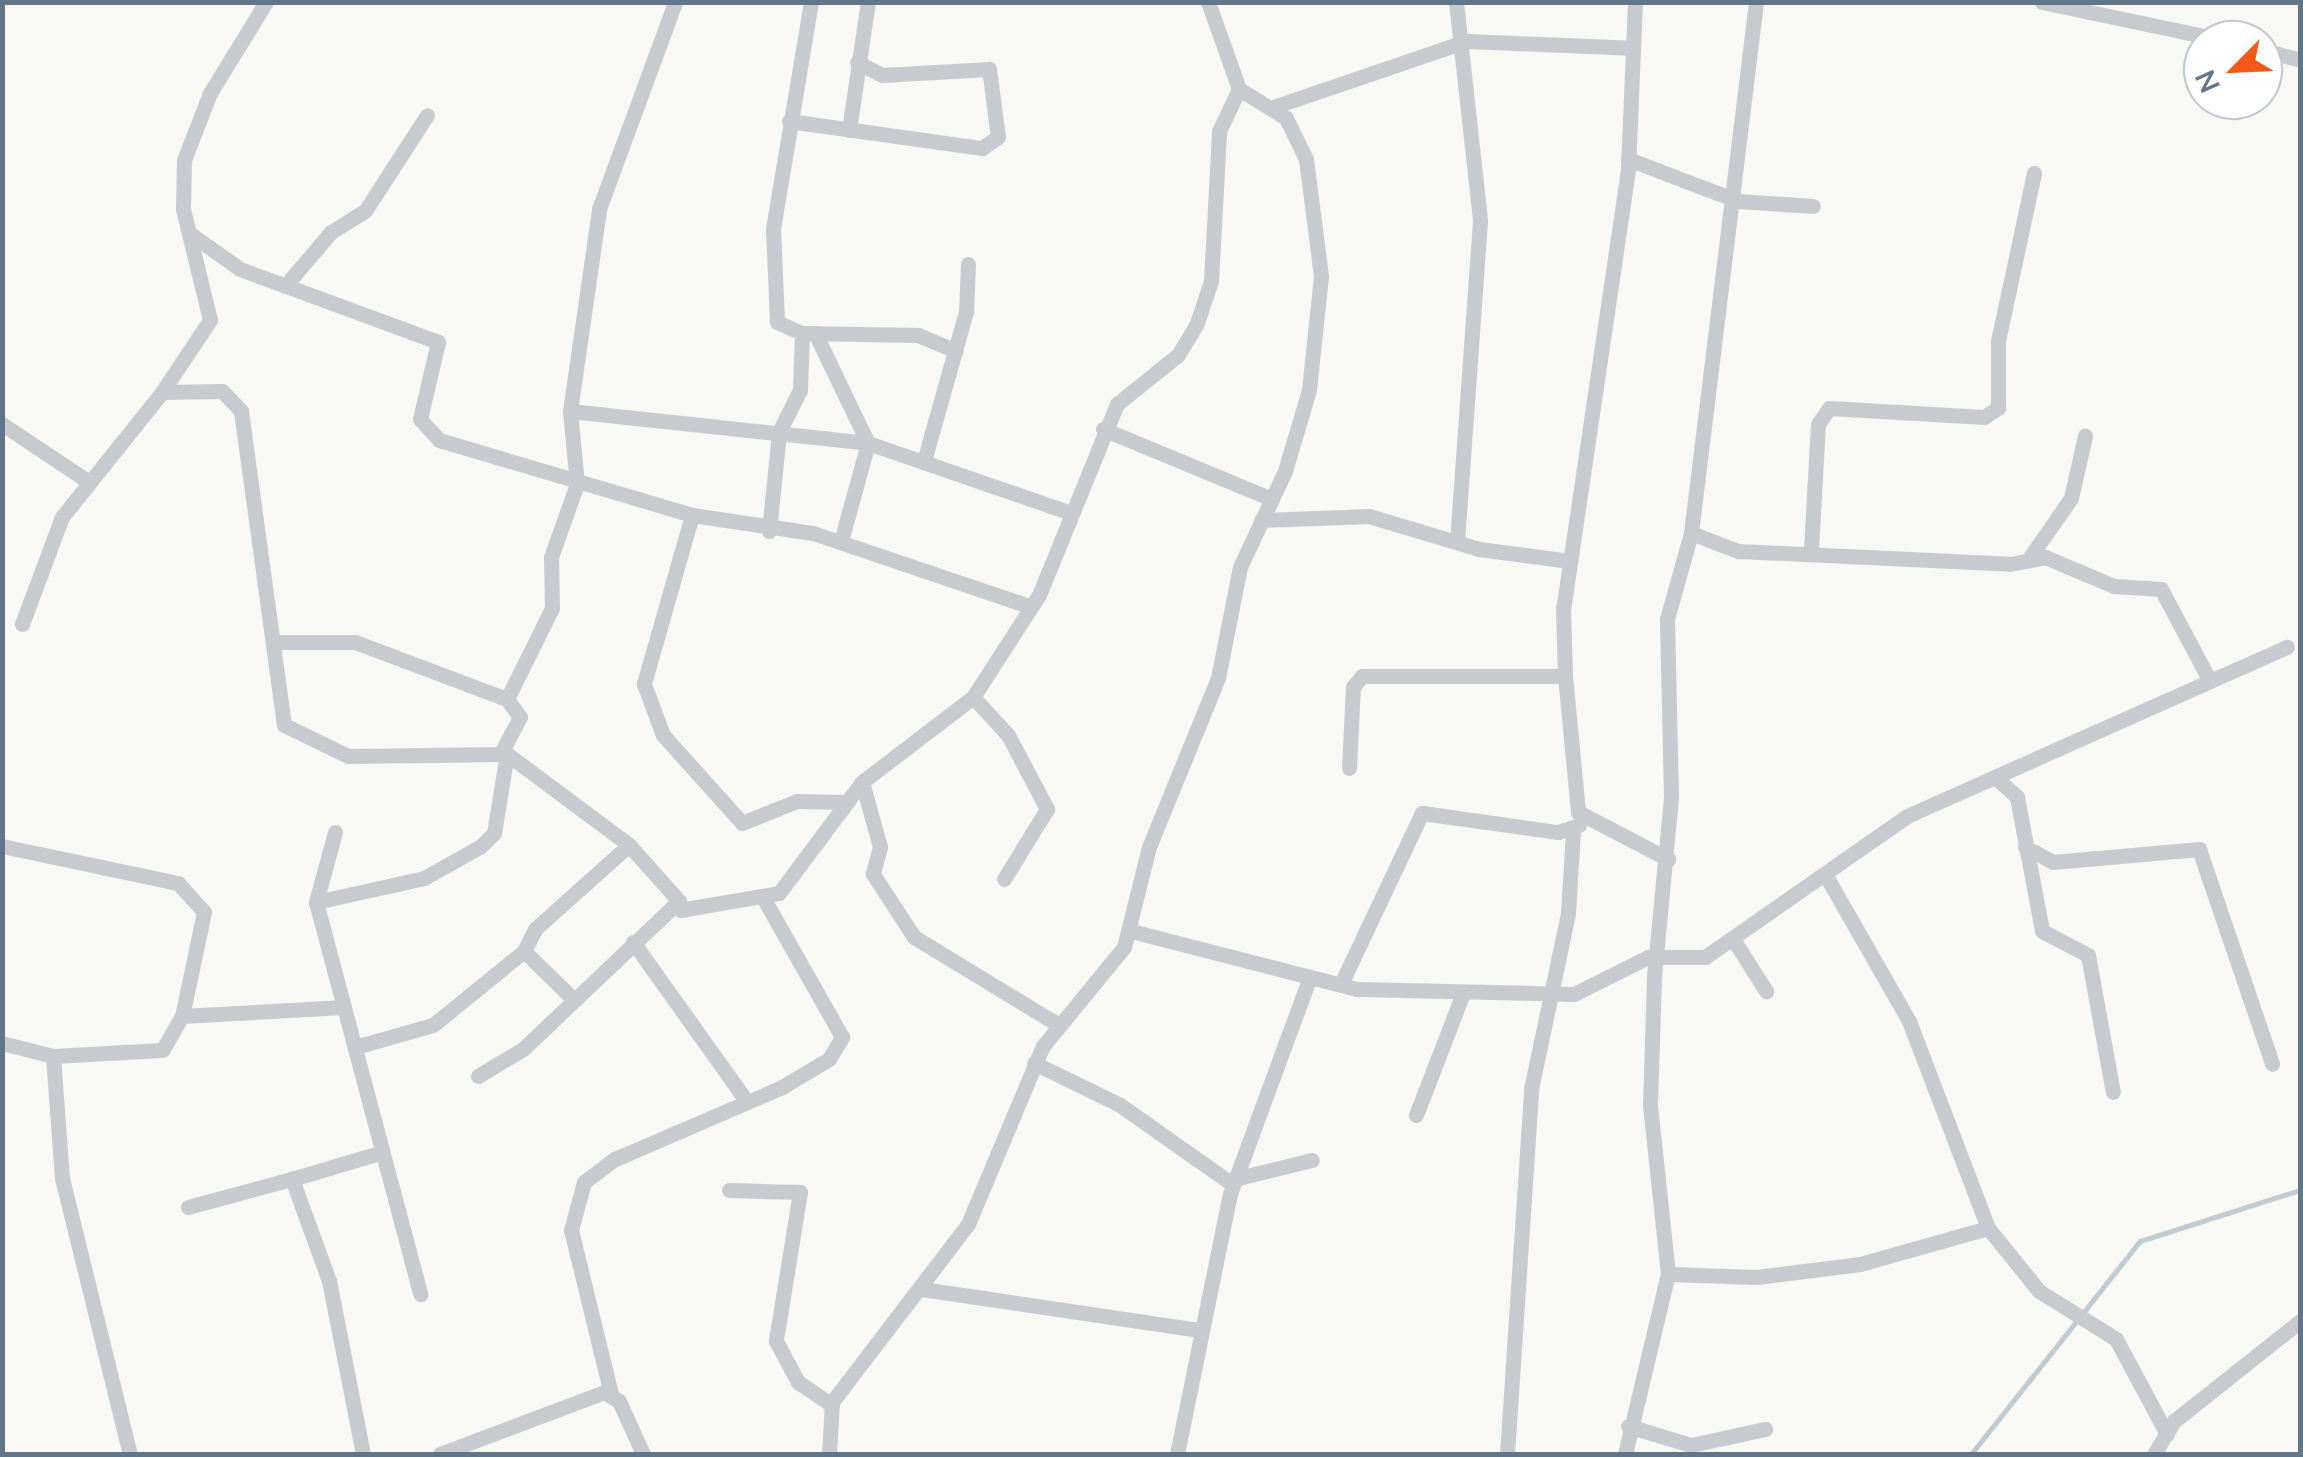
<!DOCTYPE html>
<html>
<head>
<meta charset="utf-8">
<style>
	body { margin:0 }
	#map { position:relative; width:2303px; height:1457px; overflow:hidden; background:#f8f8f4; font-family:Mulish,sans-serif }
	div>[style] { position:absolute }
	.stream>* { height:5px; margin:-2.5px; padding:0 2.5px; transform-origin:2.5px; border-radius:2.5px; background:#c1ccd2 }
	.street>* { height:15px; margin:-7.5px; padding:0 7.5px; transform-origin:7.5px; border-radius:7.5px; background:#c7cbcf }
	span { translate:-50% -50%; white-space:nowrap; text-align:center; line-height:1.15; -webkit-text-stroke:10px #fff; paint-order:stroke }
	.frame { position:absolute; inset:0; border:5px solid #637689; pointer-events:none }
	.north { position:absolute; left:2183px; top:20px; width:100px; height:100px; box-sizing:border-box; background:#fff; border:2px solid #c1c8d0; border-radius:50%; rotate:246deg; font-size:28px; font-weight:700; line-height:40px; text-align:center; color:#637689 }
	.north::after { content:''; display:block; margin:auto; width:35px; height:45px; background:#f55917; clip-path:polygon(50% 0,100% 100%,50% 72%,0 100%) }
</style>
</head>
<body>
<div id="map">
	<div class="stream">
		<div style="left:1971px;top:1454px;width:272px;rotate:-51.6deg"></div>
		<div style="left:2140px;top:1241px;width:168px;rotate:-17.7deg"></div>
	</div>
	<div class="street">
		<div style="left:266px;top:2px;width:107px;rotate:121.6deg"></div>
		<div style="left:210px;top:93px;width:72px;rotate:111.2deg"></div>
		<div style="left:184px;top:160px;width:49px;rotate:91.2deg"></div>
		<div style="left:183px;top:209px;width:114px;rotate:76.3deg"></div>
		<div style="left:210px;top:320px;width:87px;rotate:123.7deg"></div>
		<div style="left:162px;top:392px;width:60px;rotate:-1deg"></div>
		<div style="left:222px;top:391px;width:28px;rotate:46deg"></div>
		<div style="left:241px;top:411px;width:317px;rotate:82.2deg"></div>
		<div style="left:284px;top:725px;width:71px;rotate:25.8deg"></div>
		<div style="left:348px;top:756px;width:159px;rotate:-0.7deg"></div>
		<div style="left:507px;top:754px;width:152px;rotate:36.7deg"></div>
		<div style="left:629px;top:845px;width:75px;rotate:48.2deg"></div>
		<div style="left:811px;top:2px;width:230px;rotate:99.5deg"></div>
		<div style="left:773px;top:229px;width:93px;rotate:87.5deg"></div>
		<div style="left:777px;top:322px;width:27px;rotate:24deg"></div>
		<div style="left:802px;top:333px;width:116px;rotate:1deg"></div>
		<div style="left:918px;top:335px;width:41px;rotate:22.8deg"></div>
		<div style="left:1456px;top:2px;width:220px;rotate:83.7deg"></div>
		<div style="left:1480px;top:221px;width:321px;rotate:94.1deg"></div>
		<div style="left:1635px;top:2px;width:168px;rotate:92.4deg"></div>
		<div style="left:1628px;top:170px;width:444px;rotate:98.4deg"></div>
		<div style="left:1563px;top:609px;width:67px;rotate:88.3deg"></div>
		<div style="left:1565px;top:676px;width:137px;rotate:84.5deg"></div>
		<div style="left:1578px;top:812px;width:102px;rotate:27.6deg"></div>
		<div style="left:1756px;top:2px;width:535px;rotate:96.98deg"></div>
		<div style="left:1691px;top:533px;width:50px;rotate:21deg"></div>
		<div style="left:1738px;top:551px;width:272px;rotate:2.7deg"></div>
		<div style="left:2010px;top:564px;width:36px;rotate:-11deg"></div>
		<div style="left:2045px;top:557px;width:75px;rotate:22.8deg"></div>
		<div style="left:2114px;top:586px;width:47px;rotate:3.7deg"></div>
		<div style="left:2161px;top:589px;width:104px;rotate:62deg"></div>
		<div style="left:2042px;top:2px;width:184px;rotate:11.9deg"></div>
		<div style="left:2263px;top:50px;width:38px;rotate:15deg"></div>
		<div style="left:1273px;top:107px;width:205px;rotate:-18.8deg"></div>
		<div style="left:1467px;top:41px;width:164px;rotate:2.4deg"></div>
		<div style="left:789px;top:121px;width:195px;rotate:8deg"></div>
		<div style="left:982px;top:148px;width:19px;rotate:-35deg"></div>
		<div style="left:998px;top:137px;width:69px;rotate:-97.5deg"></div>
		<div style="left:989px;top:69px;width:107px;rotate:176.8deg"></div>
		<div style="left:882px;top:75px;width:28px;rotate:-153deg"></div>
		<div style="left:849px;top:130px;width:129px;rotate:-81.6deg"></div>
		<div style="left:1628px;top:159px;width:118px;rotate:20.9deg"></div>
		<div style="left:1738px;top:201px;width:75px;rotate:3.8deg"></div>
		<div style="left:192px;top:235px;width:59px;rotate:35.3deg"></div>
		<div style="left:240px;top:269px;width:211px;rotate:20.2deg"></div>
		<div style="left:438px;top:342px;width:79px;rotate:103.2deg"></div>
		<div style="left:420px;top:419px;width:28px;rotate:48deg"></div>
		<div style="left:439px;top:440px;width:264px;rotate:16.5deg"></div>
		<div style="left:692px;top:515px;width:122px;rotate:8.5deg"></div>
		<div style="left:813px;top:533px;width:230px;rotate:18.7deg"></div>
		<div style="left:285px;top:286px;width:71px;rotate:-49.6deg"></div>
		<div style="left:331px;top:232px;width:40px;rotate:-32deg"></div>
		<div style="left:365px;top:211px;width:114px;rotate:-57.1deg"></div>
		<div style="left:815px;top:333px;width:122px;rotate:64.3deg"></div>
		<div style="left:868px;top:443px;width:102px;rotate:105.4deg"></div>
		<div style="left:570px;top:411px;width:300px;rotate:6.1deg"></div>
		<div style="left:868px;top:443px;width:209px;rotate:19deg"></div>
		<div style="left:2px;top:424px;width:101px;rotate:33.7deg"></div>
		<div style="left:1103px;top:429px;width:183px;rotate:22.5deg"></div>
		<div style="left:924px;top:461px;width:155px;rotate:-74.3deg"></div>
		<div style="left:966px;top:312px;width:48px;rotate:-87.6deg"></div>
		<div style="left:692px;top:515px;width:176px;rotate:105.9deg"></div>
		<div style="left:644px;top:684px;width:54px;rotate:69.6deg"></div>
		<div style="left:663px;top:735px;width:118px;rotate:48.1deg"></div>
		<div style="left:742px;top:823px;width:59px;rotate:-21.8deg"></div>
		<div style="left:797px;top:801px;width:48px;rotate:1.2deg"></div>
		<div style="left:1261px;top:520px;width:108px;rotate:-2.1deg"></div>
		<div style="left:1369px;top:516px;width:115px;rotate:16.7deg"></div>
		<div style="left:1479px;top:549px;width:92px;rotate:7.5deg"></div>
		<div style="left:769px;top:531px;width:100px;rotate:-84.2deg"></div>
		<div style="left:779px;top:432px;width:47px;rotate:-63.4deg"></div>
		<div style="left:800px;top:390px;width:57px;rotate:-88deg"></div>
		<div style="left:1811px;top:549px;width:125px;rotate:-86.8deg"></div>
		<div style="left:1818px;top:424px;width:19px;rotate:-55deg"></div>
		<div style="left:1829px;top:408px;width:155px;rotate:3.3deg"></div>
		<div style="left:1984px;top:417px;width:17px;rotate:-33deg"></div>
		<div style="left:1998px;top:408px;width:67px;rotate:-90deg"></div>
		<div style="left:1998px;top:341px;width:172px;rotate:-77.9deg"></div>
		<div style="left:2030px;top:557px;width:72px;rotate:-55.2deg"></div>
		<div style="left:2071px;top:498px;width:64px;rotate:-77.3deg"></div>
		<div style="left:22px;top:624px;width:114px;rotate:-69.5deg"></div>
		<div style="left:62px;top:517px;width:160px;rotate:-51.3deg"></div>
		<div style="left:273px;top:642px;width:82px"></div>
		<div style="left:355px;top:642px;width:162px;rotate:20.6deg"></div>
		<div style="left:507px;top:699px;width:22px;rotate:54deg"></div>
		<div style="left:520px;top:717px;width:41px;rotate:117.8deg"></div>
		<div style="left:973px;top:697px;width:52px;rotate:47.4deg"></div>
		<div style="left:1008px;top:735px;width:84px;rotate:62.2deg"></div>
		<div style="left:1047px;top:809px;width:82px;rotate:121.6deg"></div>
		<div style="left:507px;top:699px;width:102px;rotate:-63.7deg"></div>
		<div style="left:552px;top:608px;width:51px;rotate:-91.1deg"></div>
		<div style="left:551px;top:557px;width:77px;rotate:-70.4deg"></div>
		<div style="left:577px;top:484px;width:73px;rotate:-95.5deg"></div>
		<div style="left:570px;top:411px;width:204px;rotate:-81.8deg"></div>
		<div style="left:599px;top:209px;width:221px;rotate:-69.8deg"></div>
		<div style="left:1349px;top:768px;width:81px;rotate:-87.2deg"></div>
		<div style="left:1353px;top:687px;width:14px;rotate:-51deg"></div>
		<div style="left:1362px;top:676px;width:203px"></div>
		<div style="left:1995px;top:777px;width:30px;rotate:42deg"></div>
		<div style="left:2017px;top:797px;width:136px;rotate:79.4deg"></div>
		<div style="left:2042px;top:931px;width:52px;rotate:27.6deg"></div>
		<div style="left:2088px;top:955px;width:139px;rotate:79.7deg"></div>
		<div style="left:862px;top:782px;width:67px;rotate:74.5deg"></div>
		<div style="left:880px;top:847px;width:28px;rotate:105deg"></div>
		<div style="left:873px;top:874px;width:75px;rotate:56.9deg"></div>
		<div style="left:914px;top:937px;width:167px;rotate:31.3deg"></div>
		<div style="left:335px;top:832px;width:73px;rotate:105.2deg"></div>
		<div style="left:316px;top:902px;width:406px;rotate:75.1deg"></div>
		<div style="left:2px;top:846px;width:180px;rotate:11.9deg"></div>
		<div style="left:178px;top:883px;width:39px;rotate:48deg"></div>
		<div style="left:204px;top:912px;width:106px;rotate:101.9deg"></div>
		<div style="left:182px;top:1016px;width:39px;rotate:120deg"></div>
		<div style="left:162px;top:1050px;width:109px;rotate:176.8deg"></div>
		<div style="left:53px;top:1056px;width:53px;rotate:-165.7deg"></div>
		<div style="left:2025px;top:847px;width:32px;rotate:28deg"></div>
		<div style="left:2053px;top:862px;width:147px;rotate:-5.1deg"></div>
		<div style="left:2199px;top:849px;width:227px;rotate:71.2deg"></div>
		<div style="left:1826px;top:876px;width:167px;rotate:60.2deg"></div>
		<div style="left:1909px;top:1021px;width:222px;rotate:69.1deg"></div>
		<div style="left:1988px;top:1228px;width:81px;rotate:51deg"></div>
		<div style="left:2039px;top:1291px;width:91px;rotate:31.9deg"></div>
		<div style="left:2116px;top:1339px;width:108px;rotate:61.8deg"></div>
		<div style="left:316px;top:902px;width:111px;rotate:-12.5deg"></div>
		<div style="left:424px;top:878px;width:65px;rotate:-29.3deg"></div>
		<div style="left:481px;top:846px;width:18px;rotate:-45deg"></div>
		<div style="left:494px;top:833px;width:80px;rotate:-80.7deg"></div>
		<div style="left:1131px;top:931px;width:233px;rotate:14.4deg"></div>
		<div style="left:1357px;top:989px;width:217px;rotate:1.3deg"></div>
		<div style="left:1574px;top:994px;width:83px;rotate:-26.6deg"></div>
		<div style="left:1648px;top:957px;width:57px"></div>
		<div style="left:1705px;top:957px;width:246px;rotate:-34.9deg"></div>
		<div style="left:1907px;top:816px;width:416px;rotate:-24deg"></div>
		<div style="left:1733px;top:939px;width:62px;rotate:57.6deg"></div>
		<div style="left:633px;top:942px;width:193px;rotate:54.5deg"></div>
		<div style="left:524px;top:951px;width:25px;rotate:-63deg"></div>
		<div style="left:535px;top:929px;width:126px;rotate:-41.8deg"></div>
		<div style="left:1341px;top:984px;width:189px;rotate:-64.7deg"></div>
		<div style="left:1422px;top:813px;width:137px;rotate:8deg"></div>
		<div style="left:1558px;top:832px;width:22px;rotate:-18deg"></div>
		<div style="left:182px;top:1016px;width:162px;rotate:-3.2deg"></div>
		<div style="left:355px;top:1047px;width:81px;rotate:-15.8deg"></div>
		<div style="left:433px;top:1025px;width:117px;rotate:-39.1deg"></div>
		<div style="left:524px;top:951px;width:66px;rotate:44.4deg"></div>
		<div style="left:53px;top:1056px;width:122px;rotate:85.8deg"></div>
		<div style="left:62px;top:1178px;width:284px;rotate:76.2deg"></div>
		<div style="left:1034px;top:1063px;width:96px;rotate:26deg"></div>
		<div style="left:1120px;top:1105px;width:137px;rotate:35.2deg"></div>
		<div style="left:478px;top:1076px;width:52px;rotate:-31deg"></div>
		<div style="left:523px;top:1049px;width:215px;rotate:-43.5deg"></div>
		<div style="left:679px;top:901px;width:9px;rotate:84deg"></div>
		<div style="left:680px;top:910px;width:100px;rotate:-9.7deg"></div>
		<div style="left:779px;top:893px;width:139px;rotate:-53.2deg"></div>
		<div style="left:862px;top:782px;width:140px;rotate:-37.4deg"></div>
		<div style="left:973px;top:697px;width:121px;rotate:-57.1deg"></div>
		<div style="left:1039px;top:595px;width:206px;rotate:-67.8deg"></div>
		<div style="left:1117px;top:404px;width:78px;rotate:-38.8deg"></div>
		<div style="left:1178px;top:355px;width:37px;rotate:-59deg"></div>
		<div style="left:1197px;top:323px;width:44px;rotate:-71.6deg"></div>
		<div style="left:1211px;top:281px;width:150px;rotate:-86.9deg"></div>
		<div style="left:1219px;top:131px;width:47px;rotate:-64.5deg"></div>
		<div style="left:1416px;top:1115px;width:131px;rotate:-68.9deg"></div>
		<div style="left:1234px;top:1179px;width:80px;rotate:-13.7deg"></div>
		<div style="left:729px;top:1190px;width:71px;rotate:1.6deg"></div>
		<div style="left:800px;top:1192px;width:151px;rotate:99.2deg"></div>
		<div style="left:776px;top:1341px;width:47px;rotate:61.8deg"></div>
		<div style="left:798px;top:1382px;width:41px;rotate:34.1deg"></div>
		<div style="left:188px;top:1207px;width:108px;rotate:-15.1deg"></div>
		<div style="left:1668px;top:1274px;width:89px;rotate:1.9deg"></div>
		<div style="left:1757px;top:1277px;width:104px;rotate:-7.2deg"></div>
		<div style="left:1860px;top:1264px;width:133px;rotate:-15.7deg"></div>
		<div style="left:922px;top:1289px;width:281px;rotate:8.4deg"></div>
		<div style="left:611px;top:1394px;width:169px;rotate:-103.7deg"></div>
		<div style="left:571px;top:1230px;width:50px;rotate:-74.8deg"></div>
		<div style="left:584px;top:1182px;width:39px;rotate:-37deg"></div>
		<div style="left:615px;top:1159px;width:182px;rotate:-23.3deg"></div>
		<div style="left:782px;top:1087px;width:55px;rotate:-30.8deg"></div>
		<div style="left:829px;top:1059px;width:26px;rotate:-59deg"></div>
		<div style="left:842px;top:1037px;width:159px;rotate:-119.5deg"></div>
		<div style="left:1628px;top:1426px;width:66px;rotate:16.8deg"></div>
		<div style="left:1691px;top:1445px;width:76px;rotate:-12.2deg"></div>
		<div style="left:363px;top:1454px;width:176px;rotate:-101.1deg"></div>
		<div style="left:329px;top:1281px;width:109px;rotate:-109.9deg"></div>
		<div style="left:292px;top:1179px;width:91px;rotate:-16.6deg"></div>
		<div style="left:440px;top:1454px;width:175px;rotate:-20.7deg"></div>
		<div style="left:604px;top:1392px;width:17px;rotate:31deg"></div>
		<div style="left:619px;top:1401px;width:58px;rotate:65.6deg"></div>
		<div style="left:829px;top:1454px;width:52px;rotate:-86.7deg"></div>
		<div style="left:832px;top:1402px;width:224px;rotate:-52.6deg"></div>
		<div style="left:968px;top:1224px;width:193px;rotate:-67.2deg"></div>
		<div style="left:1043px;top:1046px;width:128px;rotate:-50.7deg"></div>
		<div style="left:1124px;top:947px;width:103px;rotate:-76deg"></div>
		<div style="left:1149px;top:847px;width:183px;rotate:-67.8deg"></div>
		<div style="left:1218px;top:678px;width:113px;rotate:-78.8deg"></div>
		<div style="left:1240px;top:567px;width:106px;rotate:-64.9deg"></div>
		<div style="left:1285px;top:471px;width:84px;rotate:-73.5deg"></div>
		<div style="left:1309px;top:390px;width:115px;rotate:-84deg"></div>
		<div style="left:1321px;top:276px;width:118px;rotate:-97.3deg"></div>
		<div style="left:1306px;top:159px;width:46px;rotate:-116deg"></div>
		<div style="left:1286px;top:118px;width:55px;rotate:-148.3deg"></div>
		<div style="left:1239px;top:89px;width:92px;rotate:-109.6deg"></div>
		<div style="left:1177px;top:1454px;width:265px;rotate:-78.5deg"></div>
		<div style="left:1230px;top:1194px;width:229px;rotate:-69.8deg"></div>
		<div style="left:1507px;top:1454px;width:366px;rotate:-86.2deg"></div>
		<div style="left:1531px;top:1089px;width:180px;rotate:-78.1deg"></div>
		<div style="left:1568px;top:913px;width:82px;rotate:-86.5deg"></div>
		<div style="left:1625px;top:1454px;width:185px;rotate:-76.6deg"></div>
		<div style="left:1668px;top:1274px;width:170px;rotate:-96.1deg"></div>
		<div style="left:1650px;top:1105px;width:128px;rotate:-88.2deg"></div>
		<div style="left:1654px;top:977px;width:182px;rotate:-84.6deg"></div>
		<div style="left:1671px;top:796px;width:177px;rotate:-91.3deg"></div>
		<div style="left:1667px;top:619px;width:89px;rotate:-74.4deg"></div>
		<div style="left:2154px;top:1454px;width:39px;rotate:-59deg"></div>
		<div style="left:2174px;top:1421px;width:161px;rotate:-38.4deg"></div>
	</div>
	<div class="frame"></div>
	<div class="north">N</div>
</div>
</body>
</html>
